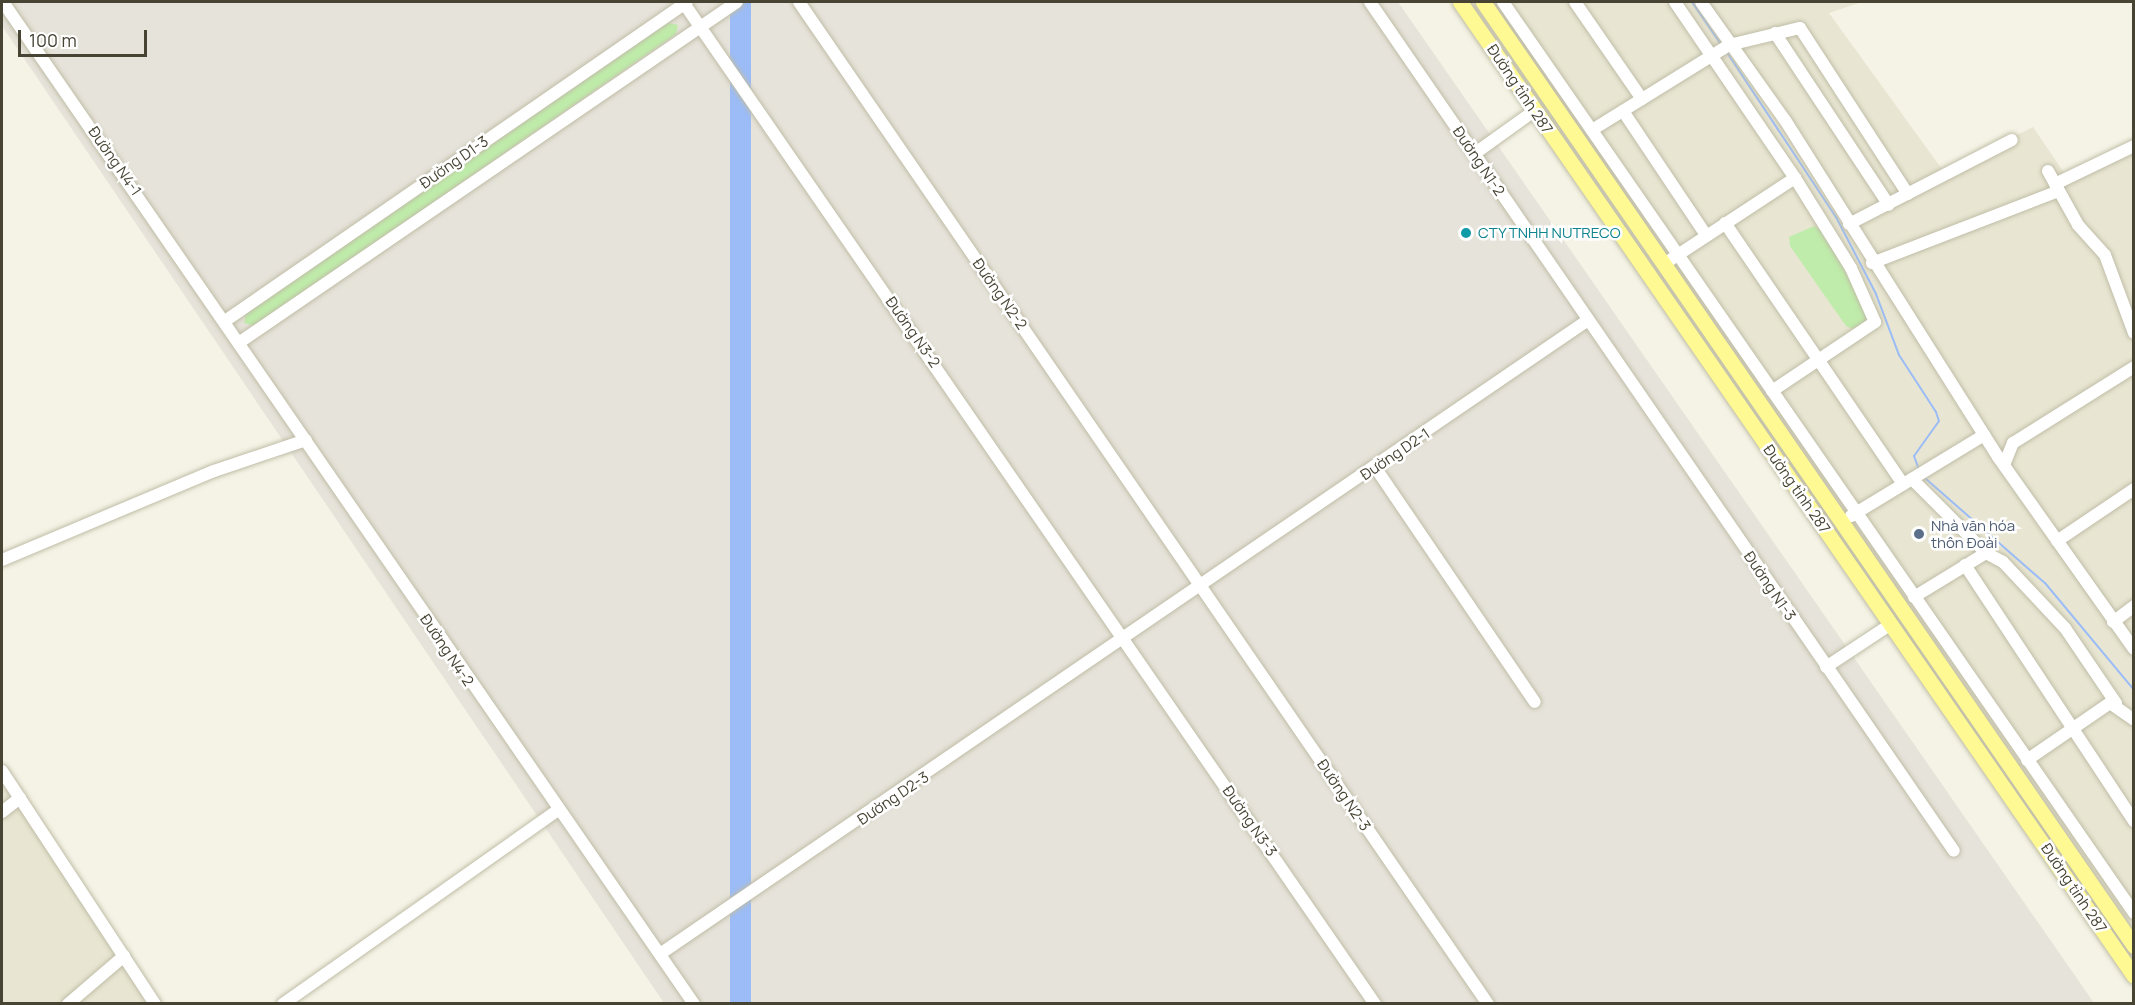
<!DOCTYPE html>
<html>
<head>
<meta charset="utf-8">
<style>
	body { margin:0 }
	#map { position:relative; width:2135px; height:1005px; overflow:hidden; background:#f4f3e5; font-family:Manrope,sans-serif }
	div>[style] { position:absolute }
	.residential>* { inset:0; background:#e8e6d2 }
	.industrial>* { inset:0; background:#e6e3da }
	.green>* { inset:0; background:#bfecaa }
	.water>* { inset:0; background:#9bbcf6; transform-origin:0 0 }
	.stream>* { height:2px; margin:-1px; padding:0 1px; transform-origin:1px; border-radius:1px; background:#9bbcf6 }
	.roads { filter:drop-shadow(0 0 2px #c0bda7) drop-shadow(0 0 2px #c0bda7) }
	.minor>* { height:12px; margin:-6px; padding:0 6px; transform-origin:6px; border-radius:6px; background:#fff }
	.major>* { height:15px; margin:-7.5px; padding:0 7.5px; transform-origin:7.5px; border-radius:7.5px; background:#fff993 }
	.dots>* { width:16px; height:16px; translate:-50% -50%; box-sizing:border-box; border:3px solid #fff; border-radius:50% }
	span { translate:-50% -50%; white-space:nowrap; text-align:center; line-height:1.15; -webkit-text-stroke:5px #fff; paint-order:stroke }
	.street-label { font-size:15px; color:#474434 }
	.culture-label { font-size:15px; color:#0d838f }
	.left { translate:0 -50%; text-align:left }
	.service-label { font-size:15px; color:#4e5e75 }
	.frame { position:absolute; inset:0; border:3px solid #474434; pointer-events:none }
	.scale { position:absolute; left:18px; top:30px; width:129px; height:27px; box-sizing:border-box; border:3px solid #474434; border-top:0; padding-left:8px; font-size:18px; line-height:21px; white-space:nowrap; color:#474434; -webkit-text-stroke:4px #fff; paint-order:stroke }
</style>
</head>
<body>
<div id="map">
	<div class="residential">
		<div style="clip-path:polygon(1454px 2px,1862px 2px,1829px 13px,1944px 172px,2033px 127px,2067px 177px,2133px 145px,2133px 983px)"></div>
		<div style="clip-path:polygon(2px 764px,161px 1003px,2px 1003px)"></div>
	</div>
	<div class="industrial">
		<div style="clip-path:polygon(2px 2px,1398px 2px,2094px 1003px,664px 1003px,2px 26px)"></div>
	</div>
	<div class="green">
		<div style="clip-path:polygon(668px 23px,678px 25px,676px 34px,255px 326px,244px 323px,246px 314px)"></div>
		<div style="clip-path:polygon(1814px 226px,1823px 231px,1870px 318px,1856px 330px,1846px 326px,1790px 246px,1789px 237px)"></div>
	</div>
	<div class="water">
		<div style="left:730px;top:2px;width:21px;height:1215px"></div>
	</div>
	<div class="stream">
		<div style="left:1692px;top:2px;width:50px;rotate:55.7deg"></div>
		<div style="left:1728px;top:54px;width:196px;rotate:56.5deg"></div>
		<div style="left:1836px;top:217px;width:87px;rotate:62.5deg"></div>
		<div style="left:1876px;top:294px;width:65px;rotate:69.3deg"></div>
		<div style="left:1899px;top:355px;width:68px;rotate:57deg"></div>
		<div style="left:1936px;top:412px;width:9px;rotate:72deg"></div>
		<div style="left:1939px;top:421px;width:43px;rotate:125.5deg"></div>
		<div style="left:1914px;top:456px;width:12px;rotate:70deg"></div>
		<div style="left:1926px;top:479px;width:158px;rotate:41.2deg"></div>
		<div style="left:2045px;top:583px;width:139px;rotate:50.2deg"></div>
	</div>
	<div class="roads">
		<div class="minor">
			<div style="left:3px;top:2px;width:1217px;rotate:55.41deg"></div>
			<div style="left:683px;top:2px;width:1218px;rotate:55.37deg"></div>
			<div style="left:799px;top:2px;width:1216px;rotate:55.49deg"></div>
			<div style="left:1370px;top:2px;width:1030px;rotate:55.48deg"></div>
			<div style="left:1503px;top:2px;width:1108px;rotate:55.29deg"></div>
			<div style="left:1575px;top:2px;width:118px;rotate:55.4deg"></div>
			<div style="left:1701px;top:2px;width:145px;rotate:54.6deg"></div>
			<div style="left:1785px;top:120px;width:399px;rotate:57.7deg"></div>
			<div style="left:1998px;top:457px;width:235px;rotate:54.7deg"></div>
			<div style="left:1775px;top:33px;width:206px;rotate:56.5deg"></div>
			<div style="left:1623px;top:111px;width:149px;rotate:56.2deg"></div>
			<div style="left:1592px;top:130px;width:161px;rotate:-31.8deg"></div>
			<div style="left:1729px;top:45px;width:73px;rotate:-13.5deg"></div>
			<div style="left:1800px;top:28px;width:198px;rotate:57deg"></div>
			<div style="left:1474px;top:154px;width:74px;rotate:-35.6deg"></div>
			<div style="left:2048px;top:171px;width:62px;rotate:60.9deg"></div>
			<div style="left:2078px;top:225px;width:40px;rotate:48deg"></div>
			<div style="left:2105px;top:255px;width:83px;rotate:69.6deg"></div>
			<div style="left:2055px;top:184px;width:88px;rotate:-25.7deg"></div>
			<div style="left:1725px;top:223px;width:316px;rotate:55.7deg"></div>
			<div style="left:1849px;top:224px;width:183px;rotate:-27.3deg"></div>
			<div style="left:1872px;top:263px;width:200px;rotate:-21.1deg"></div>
			<div style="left:1664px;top:264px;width:157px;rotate:-33.3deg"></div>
			<div style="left:1795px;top:178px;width:213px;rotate:-124.3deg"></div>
			<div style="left:225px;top:321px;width:561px;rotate:-34.62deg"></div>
			<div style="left:240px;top:342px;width:602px;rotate:-34.38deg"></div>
			<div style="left:1772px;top:391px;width:124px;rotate:-33.8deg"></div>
			<div style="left:1875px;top:322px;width:59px;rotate:-114deg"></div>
			<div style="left:1851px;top:268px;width:106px;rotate:-121.9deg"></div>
			<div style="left:2004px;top:465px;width:24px;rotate:-68deg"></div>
			<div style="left:2013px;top:443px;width:143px;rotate:-32.1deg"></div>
			<div style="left:1375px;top:467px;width:284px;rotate:55.8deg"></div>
			<div style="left:1912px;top:479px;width:105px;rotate:45deg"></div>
			<div style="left:1851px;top:516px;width:156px;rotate:-31.3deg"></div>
			<div style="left:2057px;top:541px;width:93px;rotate:-34deg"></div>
			<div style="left:2px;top:560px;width:230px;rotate:-22.8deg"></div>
			<div style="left:214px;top:471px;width:97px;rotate:-18.6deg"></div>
			<div style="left:1965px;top:565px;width:307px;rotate:56.6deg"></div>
			<div style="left:1914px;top:597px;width:84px;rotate:-31.4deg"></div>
			<div style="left:1986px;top:553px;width:19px;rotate:28deg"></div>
			<div style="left:2003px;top:562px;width:91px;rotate:46.8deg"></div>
			<div style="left:2065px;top:628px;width:91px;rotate:55.8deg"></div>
			<div style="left:2113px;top:622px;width:26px;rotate:-37deg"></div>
			<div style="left:1826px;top:667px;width:78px;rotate:-33.5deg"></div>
			<div style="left:2027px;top:760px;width:101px;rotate:-34.5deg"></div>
			<div style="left:2110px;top:703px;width:29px;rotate:35deg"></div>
			<div style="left:2px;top:771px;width:279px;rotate:56.7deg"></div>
			<div style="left:2px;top:812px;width:23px;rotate:-38deg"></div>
			<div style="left:660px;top:954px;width:1124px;rotate:-34.34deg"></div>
			<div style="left:68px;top:1004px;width:74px;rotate:-40.6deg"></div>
			<div style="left:283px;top:1004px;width:335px;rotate:-35.2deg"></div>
		</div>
		<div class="major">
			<div style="left:1460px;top:2px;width:1184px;rotate:55.32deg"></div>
			<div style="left:1483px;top:2px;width:1147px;rotate:55.41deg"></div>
		</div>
	</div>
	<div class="dots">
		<div style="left:1466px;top:233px;background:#0f9aa8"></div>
		<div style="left:1919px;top:534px;background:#5c6f8a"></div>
	</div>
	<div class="street-label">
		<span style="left:1520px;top:89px;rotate:56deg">Đường tỉnh 287</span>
		<span style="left:115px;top:161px;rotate:55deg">Đường N4-1</span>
		<span style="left:1479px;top:161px;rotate:56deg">Đường N1-2</span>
		<span style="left:454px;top:162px;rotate:-35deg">Đường D1-3</span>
		<span style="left:1000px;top:294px;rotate:55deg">Đường N2-2</span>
		<span style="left:913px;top:332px;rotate:55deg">Đường N3-2</span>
		<span style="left:1395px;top:454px;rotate:-34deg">Đường D2-1</span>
		<span style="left:1797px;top:489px;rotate:55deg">Đường tỉnh 287</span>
		<span style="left:1770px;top:586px;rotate:56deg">Đường N1-3</span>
		<span style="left:447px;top:650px;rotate:56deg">Đường N4-2</span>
		<span style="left:1344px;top:795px;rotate:56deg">Đường N2-3</span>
		<span style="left:893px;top:798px;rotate:-34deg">Đường D2-3</span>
		<span style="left:1250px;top:821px;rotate:55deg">Đường N3-3</span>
		<span style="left:2074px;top:888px;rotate:56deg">Đường tỉnh 287</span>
	</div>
	<div class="culture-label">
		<span class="left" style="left:1478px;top:233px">CTY TNHH NUTRECO</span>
	</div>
	<div class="service-label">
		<span class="left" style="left:1931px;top:534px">Nhà văn hóa<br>thôn Đoài</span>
	</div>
	<div class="frame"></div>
	<div class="scale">100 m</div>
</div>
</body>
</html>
